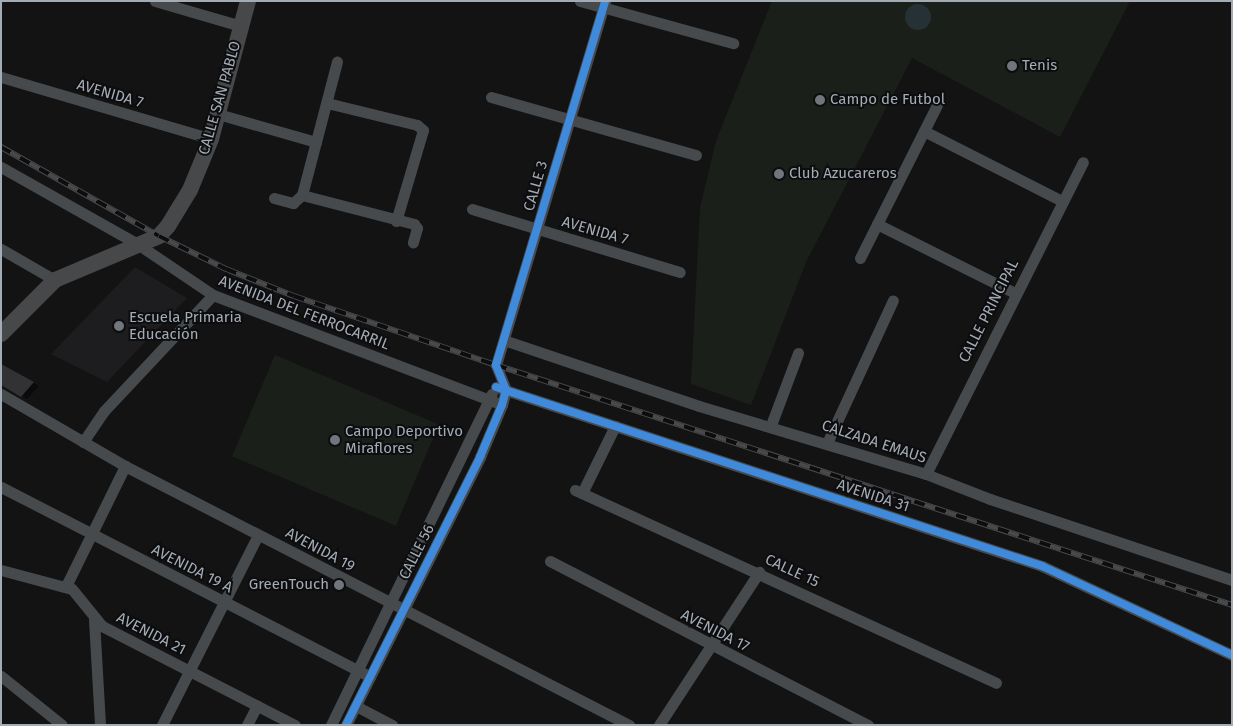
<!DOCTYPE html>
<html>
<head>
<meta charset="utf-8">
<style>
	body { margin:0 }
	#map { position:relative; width:1233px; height:726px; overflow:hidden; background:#131313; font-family:"Fira Sans",sans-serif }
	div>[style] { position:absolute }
	.built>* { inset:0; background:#1d1d1f }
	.green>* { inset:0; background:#1a2019; transform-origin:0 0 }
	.water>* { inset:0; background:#263135 }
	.round { border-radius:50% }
	.shadow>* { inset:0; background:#0007 }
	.building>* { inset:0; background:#323234 }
	.street>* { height:11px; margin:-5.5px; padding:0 5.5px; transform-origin:5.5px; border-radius:5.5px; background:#474a4c }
	.secondary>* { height:16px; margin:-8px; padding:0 8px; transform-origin:8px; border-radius:8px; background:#46484a }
	.rail>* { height:5.5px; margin-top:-2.75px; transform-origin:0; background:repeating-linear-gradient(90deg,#0d0d0f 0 11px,#47494b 0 22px); box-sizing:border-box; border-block:1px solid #47494b }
	.cycleway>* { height:8px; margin:-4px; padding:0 4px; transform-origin:4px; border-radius:4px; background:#408adc }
	.dots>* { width:14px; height:14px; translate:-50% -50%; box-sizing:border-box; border:2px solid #0d0d0f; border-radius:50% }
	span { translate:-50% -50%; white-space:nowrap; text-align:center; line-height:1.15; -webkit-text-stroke:4px #0d0d0f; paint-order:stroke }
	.poi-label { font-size:15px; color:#a3acb5 }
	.left { translate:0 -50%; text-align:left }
	.right { translate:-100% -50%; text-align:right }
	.street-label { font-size:15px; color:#a3acb5 }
	.frame { position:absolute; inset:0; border:2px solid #a3acb5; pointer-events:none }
</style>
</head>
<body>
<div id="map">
	<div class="built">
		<div style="clip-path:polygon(135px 267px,187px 298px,107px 382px,51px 354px)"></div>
	</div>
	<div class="green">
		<div style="clip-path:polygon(772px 1px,1130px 1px,1060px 137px,912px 58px,806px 262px,751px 405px,691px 384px,700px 208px,716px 141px)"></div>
		<div style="left:275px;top:355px;width:178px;height:110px;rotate:23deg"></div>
	</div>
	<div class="water">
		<div class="round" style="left:905px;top:4px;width:26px;height:26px"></div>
	</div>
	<div class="shadow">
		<div style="clip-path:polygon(3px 366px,39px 386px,27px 399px,1px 384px)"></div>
	</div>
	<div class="building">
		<div style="clip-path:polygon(1px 364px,34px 382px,21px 397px,1px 385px)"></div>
	</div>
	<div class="street">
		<div style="left:155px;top:1px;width:90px;rotate:16.2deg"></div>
		<div style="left:580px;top:1px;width:159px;rotate:15.4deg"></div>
		<div style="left:1px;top:77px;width:219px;rotate:16.4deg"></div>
		<div style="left:491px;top:97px;width:213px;rotate:15.8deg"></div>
		<div style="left:327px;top:103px;width:93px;rotate:13.7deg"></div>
		<div style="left:417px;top:125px;width:8px;rotate:40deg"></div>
		<div style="left:423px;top:130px;width:95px;rotate:106.5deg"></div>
		<div style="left:218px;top:114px;width:102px;rotate:15.9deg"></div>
		<div style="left:924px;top:131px;width:155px;rotate:26.9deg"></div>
		<div style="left:1px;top:167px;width:155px;rotate:29.4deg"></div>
		<div style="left:136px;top:243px;width:93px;rotate:34deg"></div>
		<div style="left:213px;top:295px;width:309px;rotate:20.8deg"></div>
		<div style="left:302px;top:195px;width:116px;rotate:14.5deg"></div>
		<div style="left:414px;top:224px;width:5px;rotate:53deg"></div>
		<div style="left:417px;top:228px;width:15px;rotate:106deg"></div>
		<div style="left:274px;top:198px;width:20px;rotate:15deg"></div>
		<div style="left:293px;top:203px;width:12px;rotate:-42deg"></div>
		<div style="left:302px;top:195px;width:138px;rotate:-75.3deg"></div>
		<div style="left:472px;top:209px;width:217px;rotate:16.9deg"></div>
		<div style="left:877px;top:224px;width:154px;rotate:26.6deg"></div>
		<div style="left:1px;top:249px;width:62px;rotate:29.9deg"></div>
		<div style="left:860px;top:258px;width:171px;rotate:-63.3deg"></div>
		<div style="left:504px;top:340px;width:206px;rotate:18.7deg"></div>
		<div style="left:699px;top:406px;width:237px;rotate:16.7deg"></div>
		<div style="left:926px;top:474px;width:69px;rotate:21.3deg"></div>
		<div style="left:990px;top:499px;width:255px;rotate:18.5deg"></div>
		<div style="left:496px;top:387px;width:575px;rotate:18.15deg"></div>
		<div style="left:1042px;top:566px;width:210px;rotate:25.1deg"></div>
		<div style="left:1px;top:394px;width:143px;rotate:30.1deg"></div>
		<div style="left:125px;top:466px;width:567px;rotate:27.2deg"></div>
		<div style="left:771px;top:425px;width:77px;rotate:-69.4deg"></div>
		<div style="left:83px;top:442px;width:37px;rotate:-56deg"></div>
		<div style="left:104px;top:411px;width:159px;rotate:-46.8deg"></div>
		<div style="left:827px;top:443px;width:157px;rotate:-65.2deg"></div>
		<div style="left:926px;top:474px;width:349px;rotate:-63.3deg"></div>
		<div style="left:1px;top:487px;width:415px;rotate:27.2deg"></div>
		<div style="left:575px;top:490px;width:463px;rotate:24.6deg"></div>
		<div style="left:582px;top:493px;width:75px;rotate:-63.8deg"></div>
		<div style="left:550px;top:561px;width:358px;rotate:27.3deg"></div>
		<div style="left:1px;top:570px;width:73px;rotate:15deg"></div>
		<div style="left:72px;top:589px;width:48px;rotate:51deg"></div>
		<div style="left:102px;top:626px;width:217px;rotate:27.2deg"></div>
		<div style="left:66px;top:586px;width:134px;rotate:-63.8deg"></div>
		<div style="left:94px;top:620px;width:105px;rotate:86.7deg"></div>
		<div style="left:1px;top:676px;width:78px;rotate:38.8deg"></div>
		<div style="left:356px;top:706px;width:41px;rotate:27.8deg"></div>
		<div style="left:162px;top:725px;width:213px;rotate:-63.2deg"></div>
		<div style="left:247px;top:725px;width:22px;rotate:-63deg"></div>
		<div style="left:331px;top:725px;width:368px;rotate:-64.1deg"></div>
		<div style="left:346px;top:725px;width:300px;rotate:-63.4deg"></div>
		<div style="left:480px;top:457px;width:56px;rotate:-67.1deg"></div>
		<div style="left:502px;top:405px;width:16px;rotate:-75deg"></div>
		<div style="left:506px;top:390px;width:27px;rotate:-112deg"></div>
		<div style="left:496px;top:365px;width:380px;rotate:-73.3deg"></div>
		<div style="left:659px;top:725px;width:183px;rotate:-56.8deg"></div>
	</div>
	<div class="secondary">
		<div style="left:1px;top:334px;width:76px;rotate:-45deg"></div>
		<div style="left:55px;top:280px;width:113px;rotate:-22.9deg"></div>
		<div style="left:159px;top:236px;width:13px;rotate:-48deg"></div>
		<div style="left:168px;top:226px;width:42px;rotate:-58.6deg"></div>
		<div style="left:190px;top:190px;width:55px;rotate:-67.6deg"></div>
		<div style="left:211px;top:139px;width:143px;rotate:-75deg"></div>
	</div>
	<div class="rail">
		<div style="left:1px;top:147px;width:181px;rotate:29.4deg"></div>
		<div style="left:159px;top:236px;width:75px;rotate:26.2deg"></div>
		<div style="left:226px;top:269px;width:73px;rotate:21.7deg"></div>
		<div style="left:294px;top:296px;width:213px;rotate:18.9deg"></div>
		<div style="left:496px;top:365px;width:774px;rotate:18.06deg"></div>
	</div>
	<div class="cycleway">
		<div style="left:496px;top:387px;width:575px;rotate:18.15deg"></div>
		<div style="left:1042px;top:566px;width:210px;rotate:25.1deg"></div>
		<div style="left:346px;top:725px;width:300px;rotate:-63.4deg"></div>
		<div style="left:480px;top:457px;width:56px;rotate:-67.1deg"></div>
		<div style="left:502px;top:405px;width:16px;rotate:-75deg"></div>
		<div style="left:506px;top:390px;width:27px;rotate:-112deg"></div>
		<div style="left:496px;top:365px;width:380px;rotate:-73.3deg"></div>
	</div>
	<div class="dots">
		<div style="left:1012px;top:66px;background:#71767c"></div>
		<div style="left:820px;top:100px;background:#71767c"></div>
		<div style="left:779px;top:174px;background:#71767c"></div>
		<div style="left:119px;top:326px;background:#71767c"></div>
		<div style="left:335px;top:440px;background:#71767c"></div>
		<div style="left:339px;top:585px;background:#71767c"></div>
	</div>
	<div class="poi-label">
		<span class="left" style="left:1022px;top:66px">Tenis</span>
		<span class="left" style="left:830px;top:100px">Campo de Futbol</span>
		<span class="left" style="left:789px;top:174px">Club Azucareros</span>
		<span class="left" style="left:129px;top:326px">Escuela Primaria<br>Educación</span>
		<span class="left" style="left:345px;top:440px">Campo Deportivo<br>Miraflores</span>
		<span class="right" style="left:329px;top:585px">GreenTouch</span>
	</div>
	<div class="street-label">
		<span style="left:110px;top:94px;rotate:16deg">AVENIDA 7</span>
		<span style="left:220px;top:98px;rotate:-74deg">CALLE SAN PABLO</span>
		<span style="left:536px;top:186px;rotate:-74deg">CALLE 3</span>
		<span style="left:595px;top:231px;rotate:16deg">AVENIDA 7</span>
		<span style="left:989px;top:311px;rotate:-63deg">CALLE PRINCIPAL</span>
		<span style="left:304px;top:313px;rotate:21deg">AVENIDA DEL FERROCARRIL</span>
		<span style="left:874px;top:442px;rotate:18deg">CALZADA EMAUS</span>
		<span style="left:873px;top:496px;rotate:18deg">AVENIDA 31</span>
		<span style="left:320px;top:550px;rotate:28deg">AVENIDA 19</span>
		<span style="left:417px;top:552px;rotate:-63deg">CALLE 56</span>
		<span style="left:192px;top:569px;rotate:27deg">AVENIDA 19 A</span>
		<span style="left:792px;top:571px;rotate:25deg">CALLE 15</span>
		<span style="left:715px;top:631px;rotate:27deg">AVENIDA 17</span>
		<span style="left:151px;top:634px;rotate:27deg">AVENIDA 21</span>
	</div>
	<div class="frame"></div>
</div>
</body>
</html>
